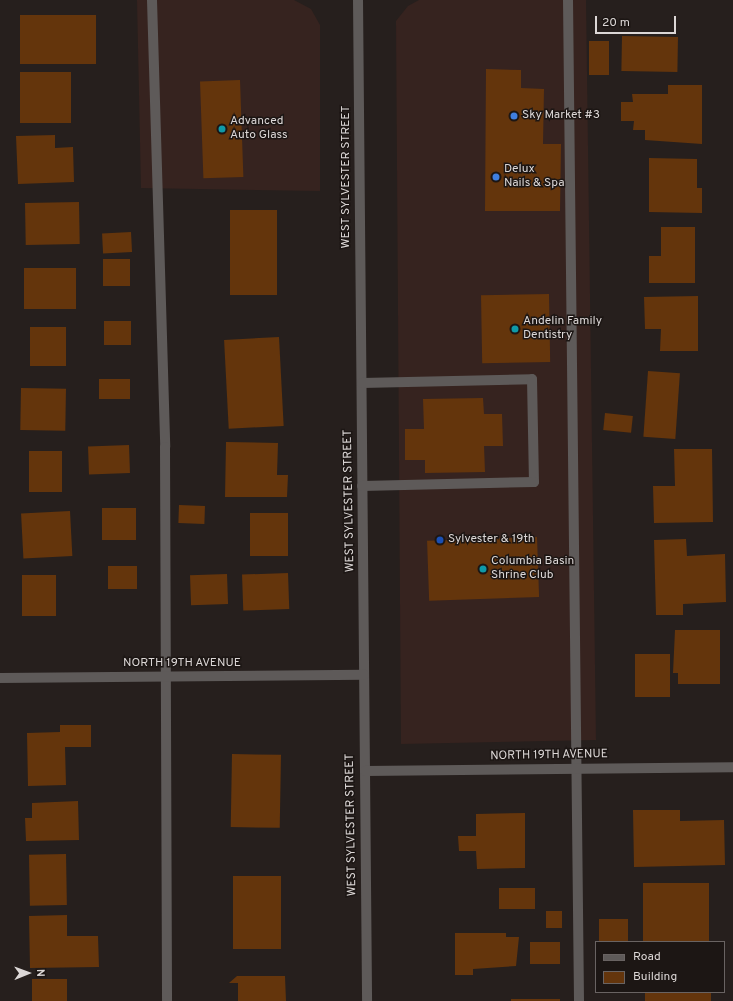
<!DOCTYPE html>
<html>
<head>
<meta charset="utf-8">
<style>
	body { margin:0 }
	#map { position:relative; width:733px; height:1001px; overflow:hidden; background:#261f1d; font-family:Overpass,sans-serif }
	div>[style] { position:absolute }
	.commercial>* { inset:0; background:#36231f }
	.building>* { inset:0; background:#64350c; transform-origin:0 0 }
	.minor>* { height:10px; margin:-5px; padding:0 5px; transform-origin:5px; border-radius:5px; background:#5e5a59 }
	.dots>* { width:11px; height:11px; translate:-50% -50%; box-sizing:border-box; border:2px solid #1c1614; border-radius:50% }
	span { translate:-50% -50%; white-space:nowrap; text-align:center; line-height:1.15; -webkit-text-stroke:3px #1c1614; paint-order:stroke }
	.poi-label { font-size:12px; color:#dcd7d6 }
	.left { translate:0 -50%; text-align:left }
	.street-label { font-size:12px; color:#dcd7d6 }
	.legend { position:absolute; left:595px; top:941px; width:130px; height:52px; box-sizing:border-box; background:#1c1614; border:1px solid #696362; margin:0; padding:5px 7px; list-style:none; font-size:12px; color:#dcd7d6 }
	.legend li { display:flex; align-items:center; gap:8px; height:20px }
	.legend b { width:20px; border:1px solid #696362 }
	.north { position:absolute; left:8px; top:953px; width:40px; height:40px; -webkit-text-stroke:3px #1c1614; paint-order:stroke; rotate:89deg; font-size:11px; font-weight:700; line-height:16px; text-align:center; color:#dcd7d6 }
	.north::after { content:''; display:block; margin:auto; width:14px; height:18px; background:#dcd7d6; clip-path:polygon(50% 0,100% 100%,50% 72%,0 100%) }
	.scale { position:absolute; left:595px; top:16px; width:81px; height:18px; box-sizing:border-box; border:2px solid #dcd7d6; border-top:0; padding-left:5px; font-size:12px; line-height:14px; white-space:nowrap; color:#dcd7d6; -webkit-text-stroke:3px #1c1614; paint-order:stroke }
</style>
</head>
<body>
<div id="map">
	<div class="commercial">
		<div style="clip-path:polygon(137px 0,294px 0,311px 9px,320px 25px,320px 191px,141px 188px)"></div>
		<div style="clip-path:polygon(419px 0,586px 0,596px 740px,401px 744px,396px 21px,408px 6px)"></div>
	</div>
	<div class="building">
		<div style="left:20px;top:15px;width:76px;height:49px"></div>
		<div style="left:622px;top:36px;width:56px;height:35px;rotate:1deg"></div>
		<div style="left:589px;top:41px;width:20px;height:34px"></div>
		<div style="clip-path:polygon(486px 69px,521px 70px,521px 88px,544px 89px,543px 144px,561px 144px,560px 211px,485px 211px)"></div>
		<div style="left:71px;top:72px;width:51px;height:51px;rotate:90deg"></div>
		<div style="left:240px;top:80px;width:97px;height:40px;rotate:88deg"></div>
		<div style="clip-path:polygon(668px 85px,702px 85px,702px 144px,645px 140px,645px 130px,633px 130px,634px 121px,621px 121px,621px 102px,633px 102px,632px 94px,668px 94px)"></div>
		<div style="clip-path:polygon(55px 135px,55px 148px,73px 147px,74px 182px,18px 184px,16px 136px)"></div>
		<div style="clip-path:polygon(649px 158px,697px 159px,697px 188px,702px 188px,702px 213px,649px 212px)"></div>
		<div style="left:79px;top:202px;width:42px;height:54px;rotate:89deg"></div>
		<div style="left:230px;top:210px;width:47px;height:85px"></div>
		<div style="clip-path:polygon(661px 227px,695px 227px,695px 283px,649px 283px,649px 256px,661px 256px)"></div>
		<div style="left:131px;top:232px;width:20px;height:29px;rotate:87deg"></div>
		<div style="left:130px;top:259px;width:27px;height:27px;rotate:90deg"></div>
		<div style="left:24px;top:268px;width:52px;height:41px"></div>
		<div style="left:549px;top:294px;width:68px;height:68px;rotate:89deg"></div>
		<div style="clip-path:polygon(698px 296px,698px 351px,660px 351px,661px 329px,645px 329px,644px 297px)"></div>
		<div style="left:104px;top:321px;width:27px;height:24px"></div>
		<div style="left:30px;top:327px;width:36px;height:39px"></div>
		<div style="left:279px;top:337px;width:89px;height:55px;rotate:87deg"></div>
		<div style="left:648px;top:371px;width:32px;height:66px;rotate:4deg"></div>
		<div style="left:99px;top:379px;width:31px;height:20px"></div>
		<div style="left:21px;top:388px;width:45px;height:42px;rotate:1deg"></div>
		<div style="clip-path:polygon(483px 398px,484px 414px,502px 414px,503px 446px,484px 446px,485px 472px,425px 473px,425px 460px,405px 460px,405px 429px,424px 429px,423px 399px)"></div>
		<div style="left:605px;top:413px;width:28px;height:17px;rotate:6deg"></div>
		<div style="clip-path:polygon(226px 442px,278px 443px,277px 475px,288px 475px,287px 497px,225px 497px)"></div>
		<div style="left:129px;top:445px;width:28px;height:41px;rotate:88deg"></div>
		<div style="clip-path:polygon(674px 449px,712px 449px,713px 522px,654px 523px,653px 486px,675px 486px)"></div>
		<div style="left:62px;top:451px;width:41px;height:33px;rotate:90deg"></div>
		<div style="left:179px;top:505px;width:26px;height:18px;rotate:2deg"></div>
		<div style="left:102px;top:508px;width:34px;height:32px"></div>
		<div style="left:70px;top:511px;width:45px;height:49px;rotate:87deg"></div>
		<div style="left:250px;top:513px;width:38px;height:43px"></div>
		<div style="left:537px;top:537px;width:60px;height:110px;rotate:88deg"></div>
		<div style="clip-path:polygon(686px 539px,687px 556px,725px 554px,726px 602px,683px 604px,683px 615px,656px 615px,654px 540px)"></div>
		<div style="left:108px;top:566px;width:29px;height:23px"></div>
		<div style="left:288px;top:573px;width:36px;height:46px;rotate:88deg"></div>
		<div style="left:227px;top:574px;width:30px;height:37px;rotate:88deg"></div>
		<div style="left:56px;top:575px;width:41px;height:34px;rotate:90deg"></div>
		<div style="clip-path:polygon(675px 630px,720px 630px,720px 684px,678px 684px,678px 673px,673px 673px)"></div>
		<div style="left:635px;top:654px;width:35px;height:43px"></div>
		<div style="clip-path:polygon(60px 725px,91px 725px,91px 747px,65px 747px,66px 785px,28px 786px,27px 733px,60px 732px)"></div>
		<div style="left:232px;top:754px;width:49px;height:73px;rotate:1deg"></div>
		<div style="clip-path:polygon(78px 801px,79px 840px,26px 841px,25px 818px,32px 818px,32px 803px)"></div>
		<div style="clip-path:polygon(633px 810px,680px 810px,680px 821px,724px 820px,725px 865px,634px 867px)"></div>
		<div style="clip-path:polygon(525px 813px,525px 868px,477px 869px,476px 851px,459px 851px,458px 836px,476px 836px,476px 814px)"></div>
		<div style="left:66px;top:854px;width:51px;height:37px;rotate:89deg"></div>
		<div style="left:233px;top:876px;width:48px;height:73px"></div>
		<div style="left:643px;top:883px;width:66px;height:59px"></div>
		<div style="left:535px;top:888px;width:21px;height:36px;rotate:90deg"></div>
		<div style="left:546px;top:911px;width:16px;height:17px"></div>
		<div style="clip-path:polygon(67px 915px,67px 936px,98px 936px,99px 967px,30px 968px,29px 916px)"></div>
		<div style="left:599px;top:919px;width:29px;height:23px"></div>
		<div style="clip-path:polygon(455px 933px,506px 933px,506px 937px,519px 937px,516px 966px,473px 969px,473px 975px,455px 975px)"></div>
		<div style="left:560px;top:942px;width:22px;height:30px;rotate:90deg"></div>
		<div style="clip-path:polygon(237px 976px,285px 976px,286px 1001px,238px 1001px,238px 983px,229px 983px)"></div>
		<div style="left:32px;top:979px;width:35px;height:22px"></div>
		<div style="left:645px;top:992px;width:66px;height:9px"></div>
		<div style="left:511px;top:999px;width:49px;height:2px"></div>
	</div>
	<div class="minor">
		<div style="left:152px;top:0;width:447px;rotate:88.3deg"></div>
		<div style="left:165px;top:447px;width:554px;rotate:89.79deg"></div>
		<div style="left:358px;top:0;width:1001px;rotate:89.48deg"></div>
		<div style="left:568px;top:0;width:1001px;rotate:89.37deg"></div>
		<div style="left:362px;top:383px;width:170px;rotate:-1.3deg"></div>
		<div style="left:532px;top:379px;width:103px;rotate:88.9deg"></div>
		<div style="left:534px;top:482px;width:172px;rotate:178.7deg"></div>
		<div style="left:0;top:678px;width:364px;rotate:-0.5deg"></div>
		<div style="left:365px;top:771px;width:368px;rotate:-0.6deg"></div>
	</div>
	<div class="dots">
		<div style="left:514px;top:116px;background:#3f7fe0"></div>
		<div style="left:222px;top:129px;background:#0f9aa8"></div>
		<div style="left:496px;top:177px;background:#3f7fe0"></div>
		<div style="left:515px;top:329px;background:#0f9aa8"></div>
		<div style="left:440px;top:540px;background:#1a4fb4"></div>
		<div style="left:483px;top:569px;background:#0f9aa8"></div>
	</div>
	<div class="poi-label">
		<span class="left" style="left:522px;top:116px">Sky Market #3</span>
		<span class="left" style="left:230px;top:129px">Advanced<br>Auto Glass</span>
		<span class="left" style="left:504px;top:177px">Delux<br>Nails &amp; Spa</span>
		<span class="left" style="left:523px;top:329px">Andelin Family<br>Dentistry</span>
		<span class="left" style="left:448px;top:540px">Sylvester &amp; 19th</span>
		<span class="left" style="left:491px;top:569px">Columbia Basin<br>Shrine Club</span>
	</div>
	<div class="street-label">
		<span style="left:347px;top:177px;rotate:-90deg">WEST SYLVESTER STREET</span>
		<span style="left:350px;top:501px;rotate:-91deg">WEST SYLVESTER STREET</span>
		<span style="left:182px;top:664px">NORTH 19TH AVENUE</span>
		<span style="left:549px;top:756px;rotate:-1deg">NORTH 19TH AVENUE</span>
		<span style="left:352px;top:825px;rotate:-91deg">WEST SYLVESTER STREET</span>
	</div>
	<ul class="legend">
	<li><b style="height:5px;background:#5e5a59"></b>Road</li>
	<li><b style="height:11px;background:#64350c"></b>Building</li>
	</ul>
	<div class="north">N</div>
	<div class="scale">20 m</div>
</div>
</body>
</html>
